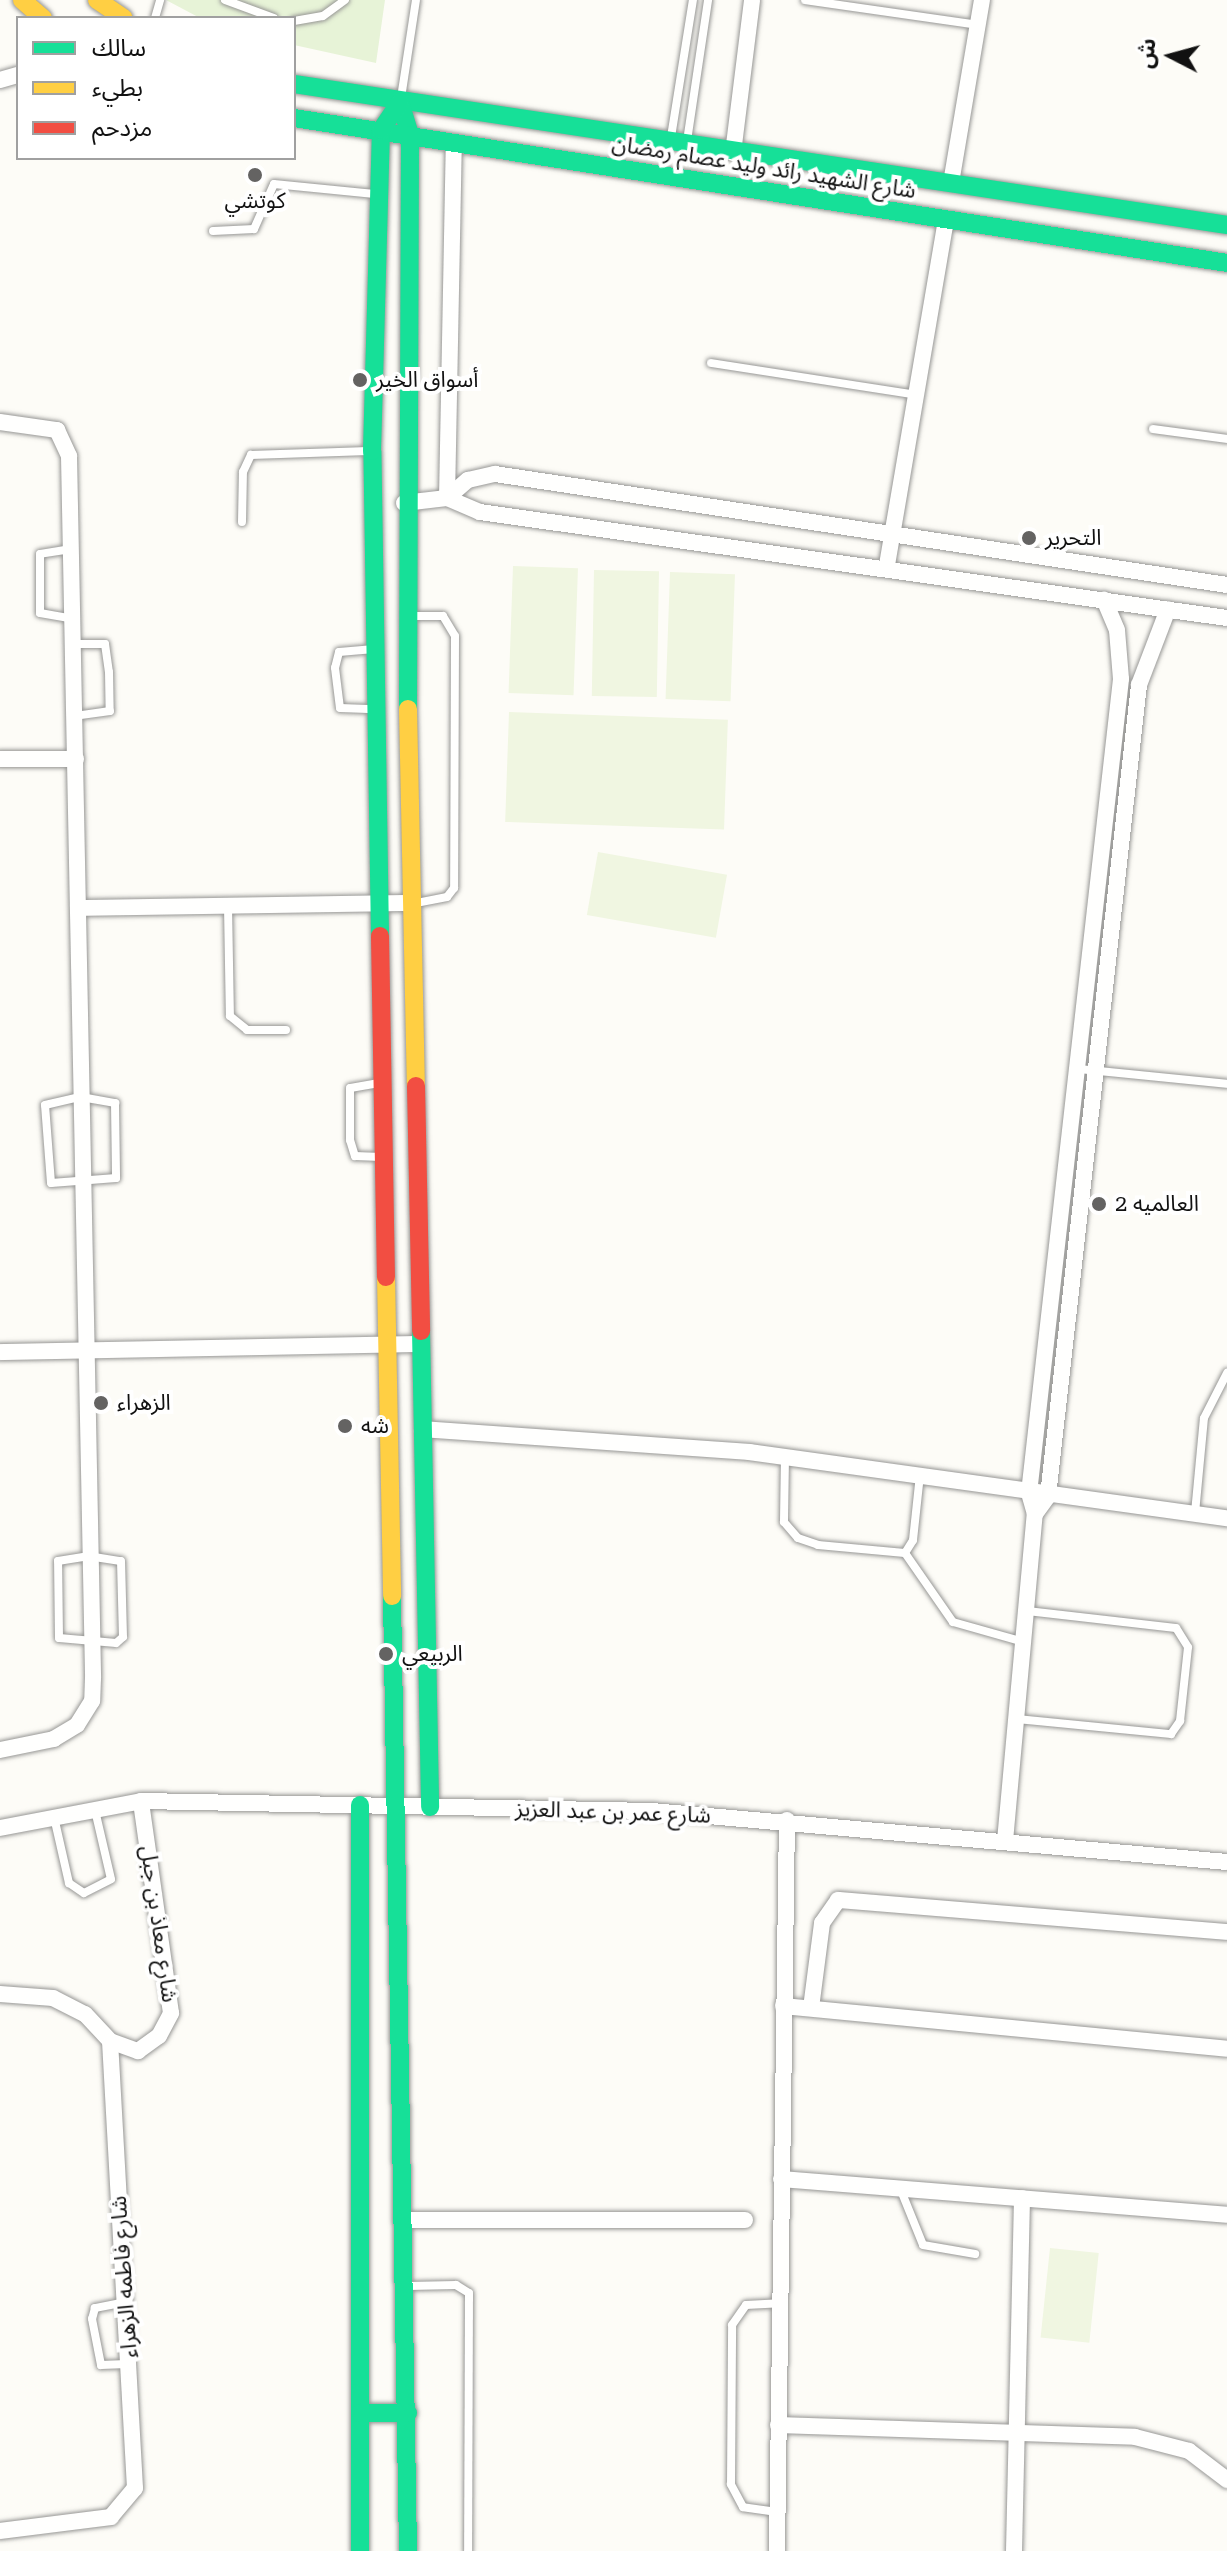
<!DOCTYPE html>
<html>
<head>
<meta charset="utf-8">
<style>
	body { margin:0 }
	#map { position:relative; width:1227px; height:2551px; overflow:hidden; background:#fdfcf7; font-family:"Roboto Serif","Noto Sans Arabic",serif }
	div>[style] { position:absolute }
	.green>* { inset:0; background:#e7f3d7 }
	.pitch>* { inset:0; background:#f0f6e1; transform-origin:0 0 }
	.roads { filter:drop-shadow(0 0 2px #979795) drop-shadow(0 0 2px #979795) }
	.lane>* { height:8px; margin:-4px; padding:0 4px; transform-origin:4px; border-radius:4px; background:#fffffe }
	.street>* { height:16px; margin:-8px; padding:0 8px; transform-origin:8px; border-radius:8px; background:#fffffe }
	.fast>* { height:18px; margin:-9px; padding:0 9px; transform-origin:9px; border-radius:9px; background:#16e098 }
	.slow>* { height:18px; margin:-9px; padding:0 9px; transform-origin:9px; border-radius:9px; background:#ffcf43 }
	.jam>* { height:18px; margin:-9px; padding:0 9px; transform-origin:9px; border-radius:9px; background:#f24e42 }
	.dots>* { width:22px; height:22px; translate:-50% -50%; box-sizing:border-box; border:4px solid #fff; border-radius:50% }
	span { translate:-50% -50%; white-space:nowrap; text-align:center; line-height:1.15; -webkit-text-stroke:8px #fff; paint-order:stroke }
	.street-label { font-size:22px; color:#111 }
	.poi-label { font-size:22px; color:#111 }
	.left { translate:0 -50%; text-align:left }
	.legend { position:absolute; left:16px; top:16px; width:280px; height:144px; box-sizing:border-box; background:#fff; border:2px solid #a0a0a0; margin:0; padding:10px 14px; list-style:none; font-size:24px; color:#111 }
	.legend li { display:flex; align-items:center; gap:16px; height:40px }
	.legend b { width:40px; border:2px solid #a0a0a0 }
	.north { position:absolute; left:1131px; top:16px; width:80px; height:80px; -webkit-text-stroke:6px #fff; paint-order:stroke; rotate:276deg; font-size:22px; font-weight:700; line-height:32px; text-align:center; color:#111 }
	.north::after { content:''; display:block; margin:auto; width:28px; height:36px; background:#111; clip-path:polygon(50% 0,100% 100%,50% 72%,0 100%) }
</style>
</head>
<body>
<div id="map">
	<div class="green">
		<div style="clip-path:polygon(166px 0,385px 0,376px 63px,294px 45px,294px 18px,200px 18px)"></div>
	</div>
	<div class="pitch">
		<div style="left:513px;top:566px;width:65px;height:127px;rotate:2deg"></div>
		<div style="left:594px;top:570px;width:65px;height:126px;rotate:1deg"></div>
		<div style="left:670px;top:572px;width:65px;height:127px;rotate:2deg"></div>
		<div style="left:509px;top:712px;width:219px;height:110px;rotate:2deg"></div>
		<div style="left:598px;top:852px;width:131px;height:64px;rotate:10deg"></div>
		<div style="left:1050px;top:2248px;width:49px;height:90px;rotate:6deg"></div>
	</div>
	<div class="roads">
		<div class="lane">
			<div style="left:225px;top:0;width:52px;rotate:20.2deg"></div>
			<div style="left:805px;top:0;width:175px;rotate:8.2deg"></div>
			<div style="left:155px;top:18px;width:19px;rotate:-74deg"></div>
			<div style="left:294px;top:21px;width:29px;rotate:-10deg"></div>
			<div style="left:323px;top:16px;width:27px;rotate:-36deg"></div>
			<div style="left:401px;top:98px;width:99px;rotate:-81.3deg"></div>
			<div style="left:671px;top:137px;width:139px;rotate:-80.9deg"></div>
			<div style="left:687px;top:141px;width:143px;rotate:-81.5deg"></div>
			<div style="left:213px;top:231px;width:41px;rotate:-2.8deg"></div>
			<div style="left:254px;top:229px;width:49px;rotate:-66deg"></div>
			<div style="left:274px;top:184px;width:101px;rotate:5.7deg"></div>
			<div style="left:711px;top:363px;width:209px;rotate:8.8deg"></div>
			<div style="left:1153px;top:429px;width:75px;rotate:7.7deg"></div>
			<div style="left:242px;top:522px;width:50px;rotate:-88.9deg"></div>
			<div style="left:243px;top:472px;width:19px;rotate:-65deg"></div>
			<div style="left:251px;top:455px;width:117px;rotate:-2deg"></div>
			<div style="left:71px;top:549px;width:31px;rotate:171deg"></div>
			<div style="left:40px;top:554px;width:59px;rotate:90deg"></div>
			<div style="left:40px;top:613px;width:34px;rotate:10deg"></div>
			<div style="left:407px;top:616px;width:36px"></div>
			<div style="left:443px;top:616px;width:23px;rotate:59deg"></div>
			<div style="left:455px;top:636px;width:252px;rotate:90.2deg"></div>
			<div style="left:454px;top:888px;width:11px;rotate:128deg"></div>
			<div style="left:447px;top:897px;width:32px;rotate:169deg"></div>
			<div style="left:73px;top:644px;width:32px"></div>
			<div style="left:105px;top:644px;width:28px;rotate:82deg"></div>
			<div style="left:109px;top:672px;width:39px;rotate:89deg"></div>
			<div style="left:110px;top:711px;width:35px;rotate:172deg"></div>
			<div style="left:374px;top:649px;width:35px;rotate:175deg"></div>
			<div style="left:339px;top:652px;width:16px;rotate:104deg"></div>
			<div style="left:335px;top:668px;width:40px;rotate:82.9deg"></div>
			<div style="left:340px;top:708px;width:35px;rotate:2deg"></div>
			<div style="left:228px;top:906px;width:110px;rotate:89deg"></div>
			<div style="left:230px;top:1016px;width:22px;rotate:39deg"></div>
			<div style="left:247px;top:1030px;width:39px"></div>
			<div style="left:1078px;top:1069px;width:150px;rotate:5.7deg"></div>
			<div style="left:379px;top:1083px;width:29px;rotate:170deg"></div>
			<div style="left:350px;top:1088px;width:52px;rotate:90deg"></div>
			<div style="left:350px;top:1140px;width:17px;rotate:73deg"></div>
			<div style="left:355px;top:1156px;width:26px;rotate:2deg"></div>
			<div style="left:81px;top:1097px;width:35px;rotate:10deg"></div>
			<div style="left:115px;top:1103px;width:75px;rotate:89.2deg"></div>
			<div style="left:116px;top:1178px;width:65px;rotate:175.6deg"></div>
			<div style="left:51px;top:1183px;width:78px;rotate:-94.4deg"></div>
			<div style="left:45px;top:1105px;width:37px;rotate:-13deg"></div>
			<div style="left:785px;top:1457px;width:65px;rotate:90.9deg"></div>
			<div style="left:784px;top:1522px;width:21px;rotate:49deg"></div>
			<div style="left:798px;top:1538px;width:21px;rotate:19deg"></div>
			<div style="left:818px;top:1545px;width:87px;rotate:5.3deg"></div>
			<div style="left:905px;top:1553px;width:15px;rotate:-58deg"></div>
			<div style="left:913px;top:1540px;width:66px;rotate:-83.9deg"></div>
			<div style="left:1195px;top:1513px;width:95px;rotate:-84.6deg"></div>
			<div style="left:1204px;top:1418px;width:51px;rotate:-62.9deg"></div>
			<div style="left:905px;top:1553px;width:84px;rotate:55.2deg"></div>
			<div style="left:953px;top:1622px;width:74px;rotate:15.7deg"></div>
			<div style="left:88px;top:1556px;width:33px;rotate:9deg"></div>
			<div style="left:121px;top:1561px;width:76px;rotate:88.5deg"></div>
			<div style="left:123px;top:1637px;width:9px;rotate:139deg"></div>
			<div style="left:116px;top:1643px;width:57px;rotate:-175deg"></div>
			<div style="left:59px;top:1638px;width:77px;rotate:-90.7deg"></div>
			<div style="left:58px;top:1561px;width:30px;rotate:-9deg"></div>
			<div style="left:1017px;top:1719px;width:155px;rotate:5.6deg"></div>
			<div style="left:1171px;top:1734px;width:16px;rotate:-55deg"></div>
			<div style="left:1180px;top:1721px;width:74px;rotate:-83.8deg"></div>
			<div style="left:1188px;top:1647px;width:22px;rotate:-122deg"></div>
			<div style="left:1176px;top:1628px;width:150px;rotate:-173.5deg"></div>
			<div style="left:54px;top:1817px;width:68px;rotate:77.2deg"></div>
			<div style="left:69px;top:1883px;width:18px;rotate:34deg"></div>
			<div style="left:84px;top:1893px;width:30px;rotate:-27deg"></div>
			<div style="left:111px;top:1879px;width:71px;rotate:-103.1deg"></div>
			<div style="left:900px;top:2188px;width:61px;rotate:68deg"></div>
			<div style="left:923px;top:2245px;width:53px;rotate:9.8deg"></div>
			<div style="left:408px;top:2286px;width:48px;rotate:-1.2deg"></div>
			<div style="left:456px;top:2285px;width:15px;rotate:32deg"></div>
			<div style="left:469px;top:2293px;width:258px;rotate:90.2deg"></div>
			<div style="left:126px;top:2302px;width:32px;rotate:169deg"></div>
			<div style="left:95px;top:2308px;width:11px;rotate:105deg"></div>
			<div style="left:92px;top:2319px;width:47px;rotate:78.9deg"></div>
			<div style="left:101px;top:2365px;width:26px;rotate:-2deg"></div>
			<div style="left:777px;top:2512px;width:34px;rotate:-172deg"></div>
			<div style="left:743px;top:2507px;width:26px;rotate:-118deg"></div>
			<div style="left:731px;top:2484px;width:159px;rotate:-89.6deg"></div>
			<div style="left:732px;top:2325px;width:24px;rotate:-55deg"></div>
			<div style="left:746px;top:2305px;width:33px;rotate:-3deg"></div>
		</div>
		<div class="street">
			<div style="left:0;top:80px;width:19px;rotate:-16deg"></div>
			<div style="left:733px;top:153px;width:154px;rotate:-82.9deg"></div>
			<div style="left:951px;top:183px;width:186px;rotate:-80.4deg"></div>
			<div style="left:0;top:422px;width:58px;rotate:8deg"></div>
			<div style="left:57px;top:430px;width:29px;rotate:65deg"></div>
			<div style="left:69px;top:456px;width:1222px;rotate:88.87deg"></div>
			<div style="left:93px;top:1678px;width:23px;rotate:92deg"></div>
			<div style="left:92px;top:1701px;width:28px;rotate:122deg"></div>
			<div style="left:77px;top:1725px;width:27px;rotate:149deg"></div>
			<div style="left:54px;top:1739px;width:55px;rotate:168.5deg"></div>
			<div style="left:447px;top:498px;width:28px;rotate:-41deg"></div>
			<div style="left:468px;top:480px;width:28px;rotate:-13deg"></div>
			<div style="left:495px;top:474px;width:740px;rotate:8.62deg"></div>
			<div style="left:447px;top:498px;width:356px;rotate:-88.9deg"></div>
			<div style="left:404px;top:503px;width:43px;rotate:-6.6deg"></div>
			<div style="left:447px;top:498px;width:36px;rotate:23deg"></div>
			<div style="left:480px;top:512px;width:754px;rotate:8.08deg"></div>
			<div style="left:887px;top:565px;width:351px;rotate:-80.3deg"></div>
			<div style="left:0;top:759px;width:76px"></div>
			<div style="left:78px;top:908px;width:334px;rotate:-0.9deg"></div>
			<div style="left:0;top:1352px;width:421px;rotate:-1.1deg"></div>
			<div style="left:422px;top:1429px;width:328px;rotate:4deg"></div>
			<div style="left:749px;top:1452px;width:483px;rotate:7.9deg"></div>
			<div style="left:1035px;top:1514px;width:22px;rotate:-54deg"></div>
			<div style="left:1048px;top:1496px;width:816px;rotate:-83.6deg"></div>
			<div style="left:1139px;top:685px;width:81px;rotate:-69.1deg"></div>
			<div style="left:0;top:1828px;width:144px;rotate:-10.8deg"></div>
			<div style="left:141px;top:1801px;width:511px;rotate:1.12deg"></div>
			<div style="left:652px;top:1811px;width:577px;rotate:5.07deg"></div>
			<div style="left:1005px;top:1841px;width:328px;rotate:-84.8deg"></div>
			<div style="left:1035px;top:1514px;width:22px;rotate:-106deg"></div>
			<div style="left:1029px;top:1493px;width:819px;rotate:-83.55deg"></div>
			<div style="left:1121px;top:679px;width:49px;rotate:-94.7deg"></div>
			<div style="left:1117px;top:630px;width:33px;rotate:-113deg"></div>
			<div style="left:0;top:1994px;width:53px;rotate:4.3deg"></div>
			<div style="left:53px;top:1998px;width:36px;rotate:27deg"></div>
			<div style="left:85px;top:2014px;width:37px;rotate:47deg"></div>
			<div style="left:110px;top:2041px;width:448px;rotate:86.8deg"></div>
			<div style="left:135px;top:2488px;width:38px;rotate:130deg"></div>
			<div style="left:111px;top:2517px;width:112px;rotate:172.8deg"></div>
			<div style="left:783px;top:2006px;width:446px;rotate:5.5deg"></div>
			<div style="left:811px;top:2008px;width:86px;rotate:-82.6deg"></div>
			<div style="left:822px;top:1923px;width:28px;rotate:-55deg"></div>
			<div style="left:838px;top:1900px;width:390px;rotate:4.7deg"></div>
			<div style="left:110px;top:2041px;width:30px;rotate:20deg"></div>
			<div style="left:138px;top:2051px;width:26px;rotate:-36deg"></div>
			<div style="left:159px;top:2036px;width:26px;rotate:-62deg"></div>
			<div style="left:171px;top:2013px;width:214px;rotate:-98.1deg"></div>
			<div style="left:781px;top:2179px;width:447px;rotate:4.6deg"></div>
			<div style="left:408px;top:2220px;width:337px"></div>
			<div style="left:778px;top:2425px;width:357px;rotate:1.9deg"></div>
			<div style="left:1135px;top:2437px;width:56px;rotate:14.5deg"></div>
			<div style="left:1189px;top:2451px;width:48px;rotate:37.3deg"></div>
			<div style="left:777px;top:2551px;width:731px;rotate:-89.22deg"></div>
			<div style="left:1014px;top:2551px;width:353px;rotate:-88.7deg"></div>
		</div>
		<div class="fast">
			<div style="left:294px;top:84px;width:944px;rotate:8.59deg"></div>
			<div style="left:400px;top:102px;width:34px;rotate:73deg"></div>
			<div style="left:410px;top:135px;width:574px;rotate:90.2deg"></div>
			<div style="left:294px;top:118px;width:944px;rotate:8.83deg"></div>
			<div style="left:380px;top:936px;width:485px;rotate:-90.9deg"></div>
			<div style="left:372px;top:451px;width:321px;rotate:-88.4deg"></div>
			<div style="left:381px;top:130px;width:34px;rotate:-56deg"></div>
			<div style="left:421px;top:1331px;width:476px;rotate:88.9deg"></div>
			<div style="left:392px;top:1596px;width:955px;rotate:89.04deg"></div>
			<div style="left:360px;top:1805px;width:746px;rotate:90deg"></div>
			<div style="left:360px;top:2413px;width:48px"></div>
		</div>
		<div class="slow">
			<div style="left:22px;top:0;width:28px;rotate:41deg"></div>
			<div style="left:97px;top:0;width:32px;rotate:34deg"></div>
			<div style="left:408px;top:709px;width:377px;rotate:88.8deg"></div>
			<div style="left:386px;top:1277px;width:319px;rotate:88.9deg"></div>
		</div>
		<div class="jam">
			<div style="left:380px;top:936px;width:341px;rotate:89deg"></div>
			<div style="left:416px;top:1086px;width:245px;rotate:88.8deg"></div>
		</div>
	</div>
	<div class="dots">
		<div style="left:255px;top:175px;background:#646362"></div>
		<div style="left:360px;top:380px;background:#646362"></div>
		<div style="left:1029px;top:538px;background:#646362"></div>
		<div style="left:1099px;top:1204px;background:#646362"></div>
		<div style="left:101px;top:1403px;background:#646362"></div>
		<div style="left:345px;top:1426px;background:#646362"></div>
		<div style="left:386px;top:1654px;background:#646362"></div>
	</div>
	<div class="street-label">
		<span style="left:764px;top:167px;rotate:9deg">شارع الشهيد رائد وليد عصام رمضان</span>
		<span style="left:613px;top:1812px;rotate:2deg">شارع عمر بن عبد العزيز</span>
		<span style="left:159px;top:1924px;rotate:82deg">شارع معاذ بن جبل</span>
		<span style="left:124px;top:2277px;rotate:-94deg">شارع فاطمه الزهراء</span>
	</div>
	<div class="poi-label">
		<span style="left:255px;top:201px">كوتشي</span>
		<span class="left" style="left:376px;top:380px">أسواق الخير</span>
		<span class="left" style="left:1045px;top:538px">التحرير</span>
		<span class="left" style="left:1115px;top:1204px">العالميه 2</span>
		<span class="left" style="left:117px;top:1403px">الزهراء</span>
		<span class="left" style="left:361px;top:1426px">شه</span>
		<span class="left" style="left:402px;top:1654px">الربيعي</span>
	</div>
	<ul class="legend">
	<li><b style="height:10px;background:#16e098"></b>سالك</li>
	<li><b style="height:10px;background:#ffcf43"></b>بطيء</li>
	<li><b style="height:10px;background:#f24e42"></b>مزدحم</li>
	</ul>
	<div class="north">ش</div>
</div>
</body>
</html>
